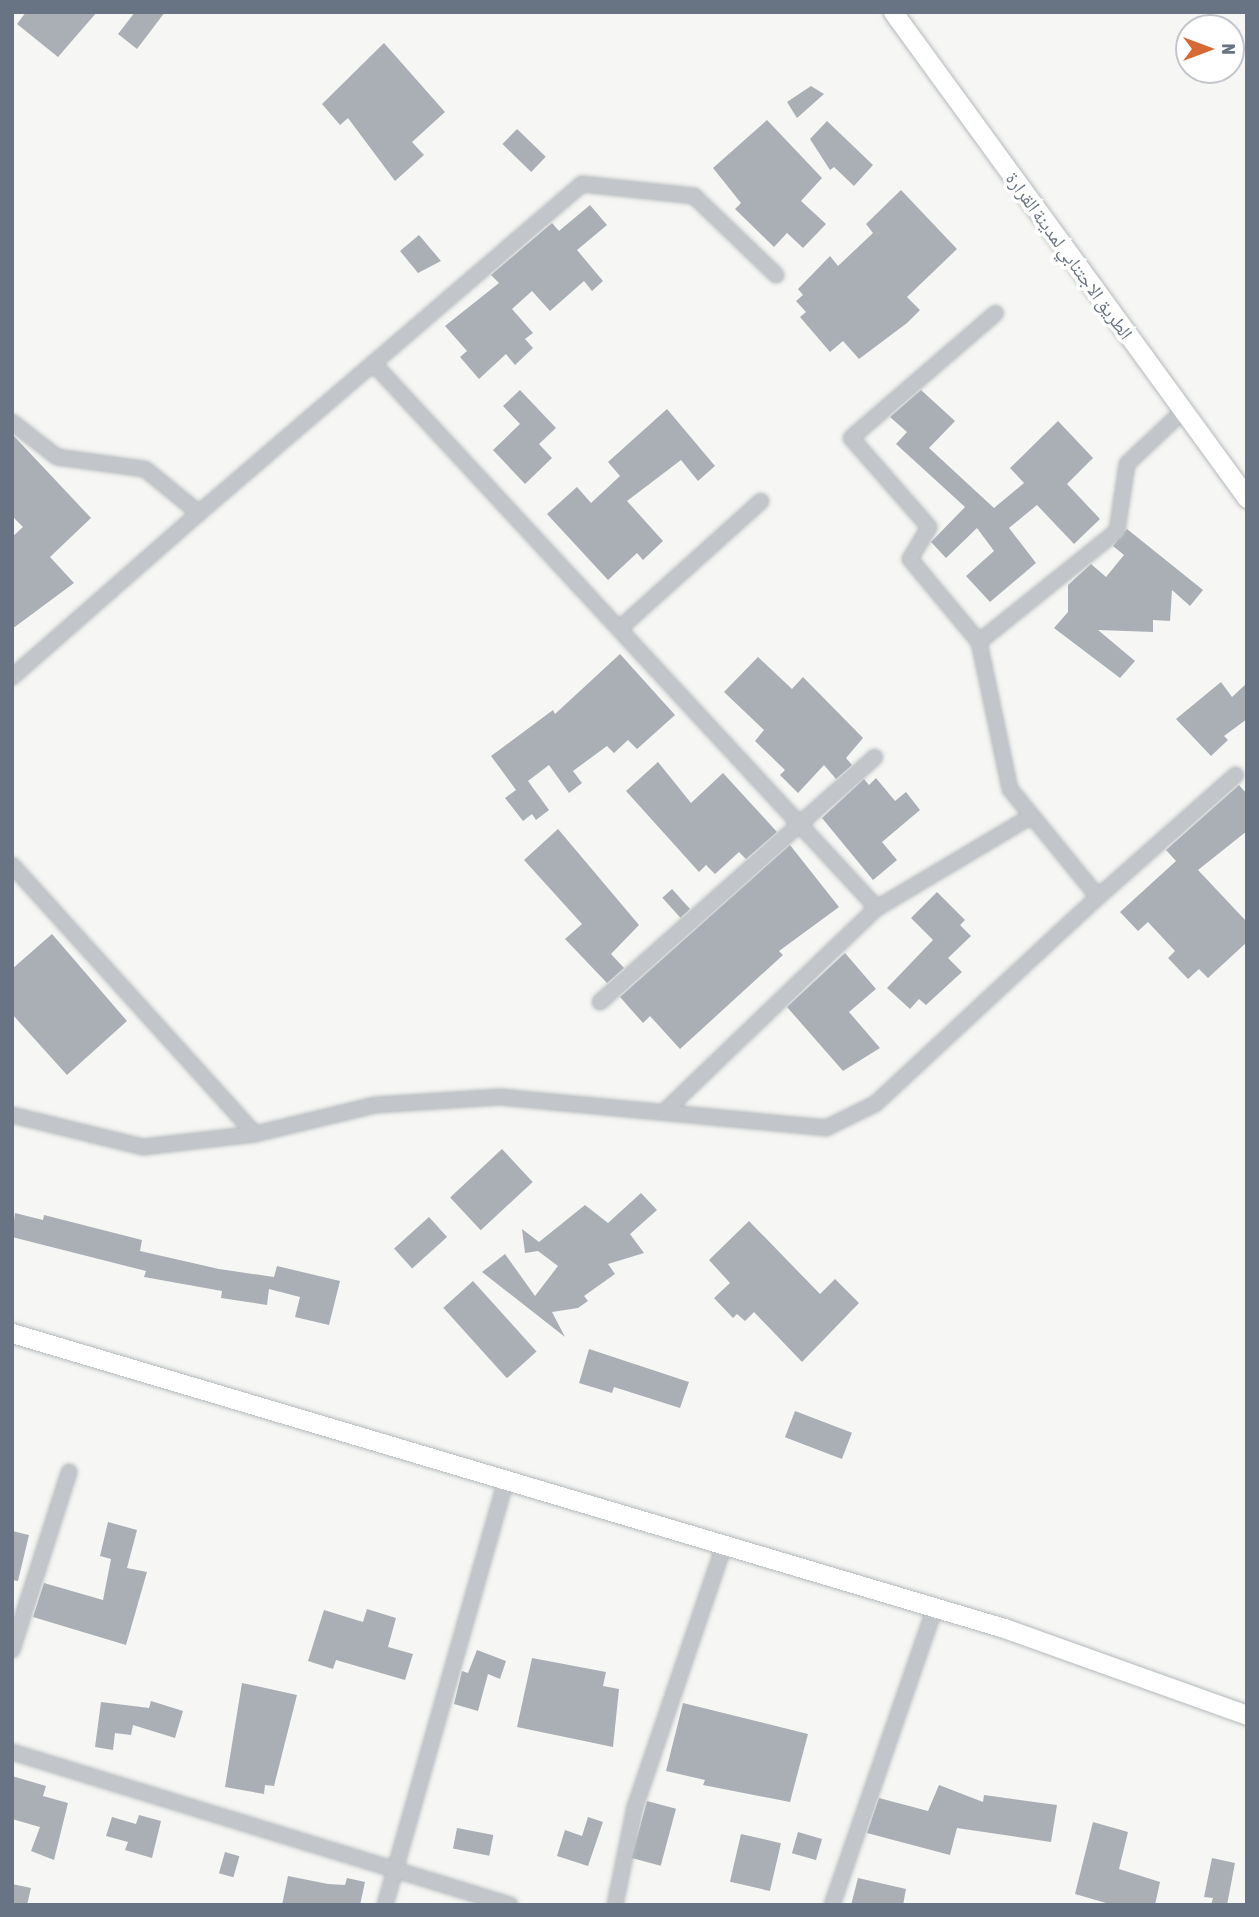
<!DOCTYPE html>
<html>
<head>
<meta charset="utf-8">
<style>
	body { margin:0 }
	#map { position:relative; width:1259px; height:1917px; overflow:hidden; background:#f6f7f4; font-family:"Asap Condensed","Noto Naskh Arabic",sans-serif }
	div>[style] { position:absolute }
	.building>* { inset:0; background:#a9afb5; transform-origin:0 0 }
	.roads { filter:drop-shadow(0 0 2px #b5b9bd) drop-shadow(0 0 2px #b5b9bd) }
	.street>* { height:14px; margin:-7px; padding:0 7px; transform-origin:7px; border-radius:7px; background:#c2c5c9 }
	.secondary>* { height:19px; margin:-9.5px; padding:0 9.5px; transform-origin:9.5px; border-radius:9.5px; background:#fff }
	span { translate:-50% -50%; white-space:nowrap; text-align:center; line-height:1.15; -webkit-text-stroke:7px #fff; paint-order:stroke }
	.street-label { font-size:19px; color:#687483 }
	.frame { position:absolute; inset:0; border:14px solid #687483; pointer-events:none }
	.north { position:absolute; left:1175px; top:14px; width:70px; height:70px; box-sizing:border-box; background:#fff; border:2px solid #c3c7cd; border-radius:50%; rotate:90deg; font-size:19px; font-weight:700; line-height:28px; text-align:center; color:#687483 }
	.north::after { content:''; display:block; margin:auto; width:24px; height:32px; background:#d76934; clip-path:polygon(50% 0,100% 100%,50% 72%,0 100%) }
</style>
</head>
<body>
<div id="map">
	<div class="building">
		<div style="clip-path:polygon(26px 12px,97px 12px,58px 57px,17px 24px)"></div>
		<div style="clip-path:polygon(135px 12px,165px 12px,137px 49px,118px 34px)"></div>
		<div style="clip-path:polygon(384px 43px,445px 112px,412px 142px,424px 155px,395px 181px,348px 118px,340px 125px,322px 104px)"></div>
		<div style="clip-path:polygon(811px 86px,824px 94px,797px 118px,787px 102px)"></div>
		<div style="clip-path:polygon(767px 120px,822px 178px,801px 201px,826px 224px,803px 248px,787px 233px,774px 247px,735px 209px,741px 203px,713px 168px)"></div>
		<div style="clip-path:polygon(827px 121px,873px 165px,854px 186px,834px 167px,830px 170px,810px 139px)"></div>
		<div style="left:517px;top:129px;width:40px;height:21px;rotate:44deg"></div>
		<div style="clip-path:polygon(901px 190px,957px 249px,907px 297px,920px 310px,907px 323px,859px 359px,843px 341px,830px 352px,800px 317px,806px 312px,796px 301px,803px 295px,798px 289px,830px 256px,838px 266px,873px 233px,866px 224px)"></div>
		<div style="clip-path:polygon(590px 205px,607px 225px,577px 250px,603px 281px,592px 291px,584px 281px,550px 311px,532px 291px,512px 309px,533px 333px,525px 339px,533px 348px,515px 365px,506px 354px,479px 379px,460px 357px,467px 351px,445px 326px,499px 283px,491px 275px,552px 223px,559px 231px)"></div>
		<div style="clip-path:polygon(419px 235px,441px 261px,418px 273px,400px 251px)"></div>
		<div style="clip-path:polygon(520px 390px,556px 428px,539px 444px,552px 458px,525px 484px,493px 450px,520px 424px,503px 406px)"></div>
		<div style="clip-path:polygon(921px 390px,955px 421px,929px 448px,994px 508px,1024px 483px,1010px 468px,1058px 421px,1093px 458px,1067px 484px,1100px 519px,1074px 544px,1037px 505px,1009px 528px,1036px 563px,990px 602px,966px 576px,994px 551px,977px 528px,946px 558px,931px 542px,965px 507px,896px 444px,907px 432px,890px 417px)"></div>
		<div style="clip-path:polygon(667px 409px,715px 466px,698px 481px,681px 460px,627px 501px,663px 541px,643px 560px,637px 553px,608px 580px,547px 514px,577px 487px,591px 503px,620px 476px,608px 462px)"></div>
		<div style="clip-path:polygon(12px 434px,91px 518px,50px 557px,74px 583px,12px 629px,12px 537px,23px 527px,12px 516px)"></div>
		<div style="clip-path:polygon(1127px 529px,1203px 590px,1190px 606px,1172px 590px,1170px 621px,1153px 620px,1153px 632px,1098px 630px,1135px 661px,1120px 678px,1054px 628px,1068px 612px,1068px 585px,1091px 564px,1106px 577px,1124px 555px,1113px 546px)"></div>
		<div style="clip-path:polygon(620px 654px,675px 715px,637px 749px,628px 740px,614px 753px,607px 746px,573px 771px,582px 783px,569px 793px,549px 765px,528px 781px,549px 810px,536px 820px,532px 814px,523px 821px,505px 798px,516px 790px,491px 756px,553px 710px,555px 714px)"></div>
		<div style="clip-path:polygon(758px 657px,792px 689px,803px 677px,863px 738px,846px 758px,852px 765px,836px 779px,824px 765px,798px 793px,780px 775px,785px 770px,755px 741px,764px 730px,724px 692px)"></div>
		<div style="clip-path:polygon(1221px 682px,1232px 697px,1247px 683px,1247px 719px,1224px 736px,1228px 740px,1211px 756px,1176px 719px)"></div>
		<div style="clip-path:polygon(658px 762px,691px 803px,723px 773px,777px 832px,746px 859px,739px 852px,715px 874px,706px 865px,699px 872px,626px 791px)"></div>
		<div style="clip-path:polygon(876px 778px,895px 801px,906px 792px,920px 810px,882px 842px,897px 860px,873px 880px,822px 818px,864px 779px,869px 785px)"></div>
		<div style="clip-path:polygon(1239px 785px,1247px 794px,1247px 831px,1198px 870px,1247px 922px,1247px 942px,1208px 978px,1199px 969px,1188px 979px,1168px 958px,1175px 951px,1148px 922px,1138px 931px,1120px 912px,1176px 861px,1166px 850px)"></div>
		<div style="clip-path:polygon(558px 829px,639px 925px,611px 954px,624px 968px,607px 983px,565px 939px,582px 924px,524px 860px)"></div>
		<div style="clip-path:polygon(790px 845px,839px 907px,779px 951px,783px 955px,680px 1049px,650px 1016px,643px 1023px,620px 997px)"></div>
		<div style="left:672px;top:889px;width:27px;height:13px;rotate:48deg"></div>
		<div style="clip-path:polygon(937px 892px,965px 920px,960px 925px,971px 936px,948px 958px,962px 972px,926px 1005px,919px 999px,910px 1009px,887px 988px,933px 940px,911px 918px)"></div>
		<div style="clip-path:polygon(52px 934px,127px 1021px,67px 1075px,12px 1014px,12px 969px)"></div>
		<div style="clip-path:polygon(845px 953px,876px 989px,849px 1012px,880px 1048px,843px 1071px,787px 1007px)"></div>
		<div style="left:502px;top:1149px;width:45px;height:71px;rotate:47deg"></div>
		<div style="clip-path:polygon(641px 1193px,657px 1210px,630px 1234px,644px 1253px,608px 1264px,615px 1274px,584px 1296px,588px 1301px,578px 1308px,552px 1312px,565px 1337px,482px 1272px,505px 1254px,535px 1296px,558px 1266px,538px 1251px,525px 1253px,522px 1229px,539px 1242px,585px 1205px,608px 1223px)"></div>
		<div style="clip-path:polygon(15px 1213px,43px 1220px,44px 1215px,142px 1240px,140px 1251px,219px 1269px,274px 1277px,277px 1266px,340px 1281px,329px 1325px,295px 1317px,300px 1297px,269px 1289px,267px 1305px,221px 1298px,222px 1291px,144px 1277px,146px 1271px,12px 1237px)"></div>
		<div style="left:429px;top:1217px;width:27px;height:47px;rotate:48deg"></div>
		<div style="clip-path:polygon(749px 1221px,820px 1294px,835px 1279px,859px 1303px,802px 1362px,754px 1312px,745px 1321px,737px 1314px,733px 1318px,714px 1298px,730px 1283px,709px 1260px)"></div>
		<div style="left:473px;top:1281px;width:95px;height:40px;rotate:48deg"></div>
		<div style="clip-path:polygon(589px 1349px,689px 1382px,680px 1408px,614px 1387px,612px 1393px,579px 1383px)"></div>
		<div style="left:795px;top:1411px;width:61px;height:28px;rotate:21deg"></div>
		<div style="clip-path:polygon(108px 1522px,137px 1530px,127px 1568px,147px 1572px,126px 1645px,33px 1617px,44px 1583px,103px 1600px,111px 1559px,100px 1556px)"></div>
		<div style="clip-path:polygon(12px 1531px,29px 1535px,18px 1581px,12px 1580px)"></div>
		<div style="clip-path:polygon(367px 1609px,396px 1618px,388px 1647px,413px 1654px,405px 1680px,336px 1660px,333px 1669px,308px 1661px,324px 1610px,363px 1622px)"></div>
		<div style="clip-path:polygon(477px 1650px,506px 1661px,500px 1679px,488px 1674px,478px 1711px,454px 1704px,462px 1671px,468px 1673px)"></div>
		<div style="clip-path:polygon(532px 1658px,606px 1672px,603px 1686px,619px 1689px,613px 1747px,517px 1727px)"></div>
		<div style="clip-path:polygon(242px 1683px,297px 1695px,274px 1786px,265px 1785px,264px 1794px,225px 1787px)"></div>
		<div style="clip-path:polygon(151px 1701px,183px 1711px,175px 1738px,133px 1725px,131px 1735px,115px 1733px,113px 1750px,95px 1747px,101px 1702px,149px 1708px)"></div>
		<div style="clip-path:polygon(683px 1703px,808px 1734px,790px 1802px,703px 1785px,705px 1780px,666px 1771px)"></div>
		<div style="clip-path:polygon(12px 1776px,46px 1786px,43px 1796px,68px 1803px,54px 1860px,31px 1851px,40px 1827px,12px 1819px)"></div>
		<div style="clip-path:polygon(939px 1785px,983px 1802px,984px 1795px,1057px 1805px,1051px 1842px,957px 1828px,950px 1855px,867px 1833px,879px 1798px,928px 1811px)"></div>
		<div style="left:647px;top:1801px;width:30px;height:59px;rotate:15deg"></div>
		<div style="clip-path:polygon(139px 1815px,161px 1821px,152px 1858px,125px 1850px,128px 1842px,106px 1836px,112px 1817px,136px 1824px)"></div>
		<div style="clip-path:polygon(588px 1817px,603px 1822px,588px 1866px,557px 1856px,565px 1830px,582px 1836px)"></div>
		<div style="clip-path:polygon(1093px 1822px,1128px 1832px,1119px 1869px,1160px 1882px,1155px 1905px,1113px 1905px,1075px 1894px)"></div>
		<div style="left:457px;top:1828px;width:37px;height:21px;rotate:11deg"></div>
		<div style="left:798px;top:1832px;width:25px;height:22px;rotate:16deg"></div>
		<div style="left:741px;top:1834px;width:41px;height:49px;rotate:13deg"></div>
		<div style="left:225px;top:1852px;width:15px;height:22px;rotate:16deg"></div>
		<div style="clip-path:polygon(1212px 1858px,1235px 1863px,1227px 1905px,1211px 1905px,1213px 1898px,1204px 1897px)"></div>
		<div style="clip-path:polygon(288px 1876px,328px 1884px,345px 1885px,347px 1878px,365px 1882px,360px 1905px,282px 1905px)"></div>
		<div style="clip-path:polygon(858px 1878px,906px 1889px,903px 1905px,851px 1905px)"></div>
		<div style="clip-path:polygon(12px 1884px,31px 1888px,27px 1905px,12px 1905px)"></div>
	</div>
	<div class="roads">
		<div class="street">
			<div style="left:373px;top:363px;width:742px;rotate:47.24deg"></div>
			<div style="left:1183px;top:411px;width:77px;rotate:136.6deg"></div>
			<div style="left:1127px;top:464px;width:68px;rotate:98.5deg"></div>
			<div style="left:1117px;top:531px;width:177px;rotate:141.2deg"></div>
			<div style="left:979px;top:642px;width:150px;rotate:78.1deg"></div>
			<div style="left:1010px;top:789px;width:139px;rotate:50.8deg"></div>
			<div style="left:1098px;top:897px;width:184px;rotate:-41.5deg"></div>
			<div style="left:12px;top:422px;width:57px;rotate:37.9deg"></div>
			<div style="left:57px;top:457px;width:89px;rotate:7.8deg"></div>
			<div style="left:145px;top:469px;width:70px;rotate:39.2deg"></div>
			<div style="left:199px;top:513px;width:249px;rotate:138.7deg"></div>
			<div style="left:199px;top:513px;width:505px;rotate:-40.66deg"></div>
			<div style="left:582px;top:184px;width:113px;rotate:6.1deg"></div>
			<div style="left:694px;top:196px;width:114px;rotate:43.9deg"></div>
			<div style="left:619px;top:629px;width:191px;rotate:-42deg"></div>
			<div style="left:979px;top:642px;width:108px;rotate:-129.7deg"></div>
			<div style="left:910px;top:559px;width:37px;rotate:-59deg"></div>
			<div style="left:929px;top:527px;width:118px;rotate:-131.2deg"></div>
			<div style="left:851px;top:438px;width:191px;rotate:-40.8deg"></div>
			<div style="left:12px;top:865px;width:363px;rotate:47.9deg"></div>
			<div style="left:600px;top:1002px;width:368px;rotate:-41.7deg"></div>
			<div style="left:666px;top:1110px;width:292px;rotate:-43.8deg"></div>
			<div style="left:877px;top:908px;width:180px;rotate:-30.7deg"></div>
			<div style="left:12px;top:1115px;width:135px;rotate:13.7deg"></div>
			<div style="left:143px;top:1147px;width:113px;rotate:-6.6deg"></div>
			<div style="left:255px;top:1134px;width:123px;rotate:-13.6deg"></div>
			<div style="left:375px;top:1105px;width:125px;rotate:-3.7deg"></div>
			<div style="left:500px;top:1097px;width:327px;rotate:5.4deg"></div>
			<div style="left:826px;top:1128px;width:55px;rotate:-26.1deg"></div>
			<div style="left:875px;top:1104px;width:304px;rotate:-42.9deg"></div>
			<div style="left:12px;top:1650px;width:187px;rotate:-72.2deg"></div>
			<div style="left:12px;top:1752px;width:521px;rotate:17.08deg"></div>
			<div style="left:385px;top:1905px;width:442px;rotate:-74.1deg"></div>
			<div style="left:615px;top:1905px;width:100px;rotate:-78.5deg"></div>
			<div style="left:635px;top:1807px;width:277px;rotate:-71.2deg"></div>
			<div style="left:832px;top:1905px;width:314px;rotate:-70.9deg"></div>
		</div>
		<div class="secondary">
			<div style="left:893px;top:12px;width:601px;rotate:53.93deg"></div>
			<div style="left:12px;top:1333px;width:1035px;rotate:16.56deg"></div>
			<div style="left:1004px;top:1628px;width:258px;rotate:19.7deg"></div>
		</div>
	</div>
	<div class="street-label">
		<span style="left:1069px;top:256px;rotate:54deg">الطريق الاجتنابي لمدينة القرارة</span>
	</div>
	<div class="frame"></div>
	<div class="north">N</div>
</div>
</body>
</html>
